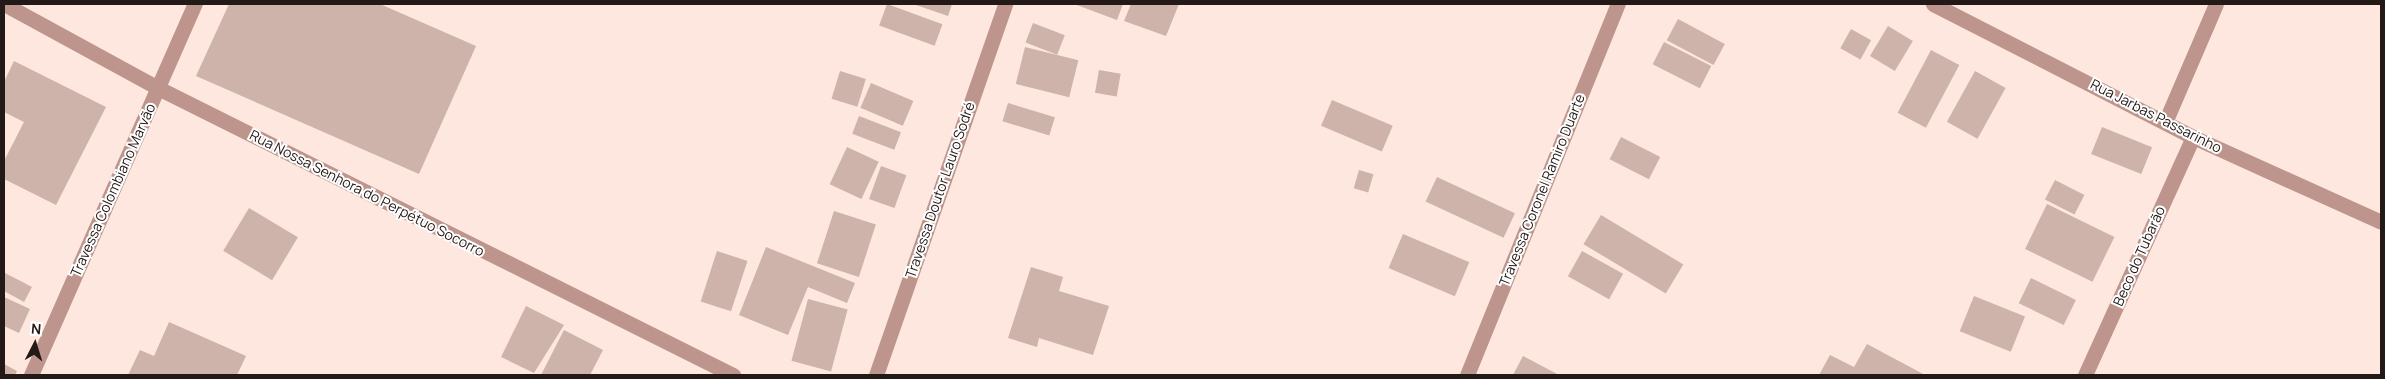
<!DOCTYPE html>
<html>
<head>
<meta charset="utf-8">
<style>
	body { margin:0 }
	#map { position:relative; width:2385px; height:379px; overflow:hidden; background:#fde7df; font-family:Manrope,sans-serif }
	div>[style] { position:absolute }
	.building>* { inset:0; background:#cdb3a9; transform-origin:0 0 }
	.minor>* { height:15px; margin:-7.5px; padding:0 7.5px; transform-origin:7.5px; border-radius:7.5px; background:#bd958d }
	span { translate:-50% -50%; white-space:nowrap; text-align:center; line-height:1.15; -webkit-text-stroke:4px #fff; paint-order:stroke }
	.street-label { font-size:14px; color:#231916 }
	.frame { position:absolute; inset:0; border:5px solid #231916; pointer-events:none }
	.north { position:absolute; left:10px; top:319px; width:50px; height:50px; -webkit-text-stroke:4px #fff; paint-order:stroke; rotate:5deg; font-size:14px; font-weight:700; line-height:20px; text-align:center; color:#231916 }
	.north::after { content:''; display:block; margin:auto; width:18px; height:22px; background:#231916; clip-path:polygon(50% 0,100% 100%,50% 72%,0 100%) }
</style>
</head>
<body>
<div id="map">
	<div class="building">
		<div style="clip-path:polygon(229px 4px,380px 4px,476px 46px,419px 174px,196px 76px)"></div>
		<div style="left:887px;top:4px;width:59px;height:23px;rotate:20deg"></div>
		<div style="clip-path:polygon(913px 4px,952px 4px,948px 16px)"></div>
		<div style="clip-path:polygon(1074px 4px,1123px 4px,1117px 20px)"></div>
		<div style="clip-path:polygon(1131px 4px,1179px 4px,1166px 36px,1124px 21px)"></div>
		<div style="left:1678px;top:19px;width:53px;height:24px;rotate:28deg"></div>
		<div style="left:1033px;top:23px;width:34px;height:21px;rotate:21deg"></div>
		<div style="left:1888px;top:26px;width:29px;height:35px;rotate:31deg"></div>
		<div style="left:1851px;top:29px;width:23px;height:22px;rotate:29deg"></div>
		<div style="left:1664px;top:42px;width:53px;height:25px;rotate:27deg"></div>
		<div style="left:1025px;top:47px;width:55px;height:38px;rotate:14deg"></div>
		<div style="left:1931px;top:50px;width:32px;height:71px;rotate:28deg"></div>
		<div style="clip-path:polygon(14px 61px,106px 107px,56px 205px,4px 179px,4px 161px,24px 122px,4px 112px,4px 82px)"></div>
		<div style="left:1099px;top:70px;width:22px;height:23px;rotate:10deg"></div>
		<div style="left:840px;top:71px;width:27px;height:29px;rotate:17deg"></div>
		<div style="left:1975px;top:71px;width:35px;height:58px;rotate:29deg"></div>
		<div style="left:871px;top:83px;width:46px;height:27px;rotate:23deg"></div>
		<div style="left:1332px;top:100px;width:66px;height:28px;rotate:23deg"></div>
		<div style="left:1008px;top:103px;width:49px;height:19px;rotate:17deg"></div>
		<div style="left:859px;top:116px;width:45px;height:19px;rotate:21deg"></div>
		<div style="left:2102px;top:127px;width:54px;height:29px;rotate:22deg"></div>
		<div style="left:1621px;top:137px;width:44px;height:25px;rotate:27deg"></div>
		<div style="left:847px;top:147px;width:35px;height:41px;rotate:25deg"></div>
		<div style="left:881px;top:166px;width:27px;height:35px;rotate:20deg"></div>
		<div style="left:1359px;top:170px;width:15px;height:19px;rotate:16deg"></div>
		<div style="left:1437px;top:177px;width:86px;height:27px;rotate:25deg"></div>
		<div style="left:2055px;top:180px;width:33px;height:22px;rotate:27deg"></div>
		<div style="left:2047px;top:204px;width:75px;height:50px;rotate:26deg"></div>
		<div style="left:249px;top:208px;width:57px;height:50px;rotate:31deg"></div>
		<div style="left:834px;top:211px;width:44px;height:55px;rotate:18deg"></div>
		<div style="left:1601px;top:215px;width:96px;height:34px;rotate:31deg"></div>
		<div style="left:1403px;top:234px;width:72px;height:37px;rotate:23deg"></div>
		<div style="clip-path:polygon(766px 247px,855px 283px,847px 303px,808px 287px,788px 335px,739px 315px)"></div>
		<div style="left:717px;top:251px;width:32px;height:53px;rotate:18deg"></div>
		<div style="left:1582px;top:251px;width:47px;height:29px;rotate:29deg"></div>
		<div style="clip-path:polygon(1031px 267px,1063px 277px,1059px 291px,1109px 306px,1093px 355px,1039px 338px,1037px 347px,1008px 338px)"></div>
		<div style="clip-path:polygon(5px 273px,32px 287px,24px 302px,4px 291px)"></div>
		<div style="left:2031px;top:278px;width:50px;height:28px;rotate:26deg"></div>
		<div style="left:1974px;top:296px;width:55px;height:38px;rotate:22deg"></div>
		<div style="clip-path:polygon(4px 297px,30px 309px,19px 333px,4px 326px)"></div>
		<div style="left:808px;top:299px;width:41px;height:64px;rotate:15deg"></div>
		<div style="clip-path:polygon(526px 306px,564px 325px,534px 373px,501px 357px)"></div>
		<div style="clip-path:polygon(169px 322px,246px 356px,237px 375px,128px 375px,140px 350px,154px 356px)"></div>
		<div style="clip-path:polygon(564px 330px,603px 350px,590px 375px,541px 375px)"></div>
		<div style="clip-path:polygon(1867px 344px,1925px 375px,1819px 375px,1830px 355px,1854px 367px)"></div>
		<div style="clip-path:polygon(1523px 356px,1559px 375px,1513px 375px)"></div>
		<div style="clip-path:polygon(4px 364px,17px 371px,15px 375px,4px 375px)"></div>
	</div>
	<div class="minor">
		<div style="left:4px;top:4px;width:175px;rotate:28.6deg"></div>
		<div style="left:158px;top:88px;width:643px;rotate:26.53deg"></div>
		<div style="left:1933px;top:4px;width:292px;rotate:27.1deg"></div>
		<div style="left:2193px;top:137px;width:206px;rotate:24.3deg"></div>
		<div style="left:2166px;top:120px;width:126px;rotate:-66.7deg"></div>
		<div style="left:31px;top:375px;width:406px;rotate:-66.2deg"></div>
		<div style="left:876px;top:375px;width:393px;rotate:-70.8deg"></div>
		<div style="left:1467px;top:375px;width:401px;rotate:-67.9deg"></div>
		<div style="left:2085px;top:375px;width:261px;rotate:-65.6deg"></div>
	</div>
	<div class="street-label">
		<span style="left:2156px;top:116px;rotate:27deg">Rua Jarbas Passarinho</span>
		<span style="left:113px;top:190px;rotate:-66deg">Travessa Colombiano Marvão</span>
		<span style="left:940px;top:190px;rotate:-71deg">Travessa Doutor Lauro Sodré</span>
		<span style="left:1542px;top:190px;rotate:-68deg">Travessa Coronel Ramiro Duarte</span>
		<span style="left:367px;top:193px;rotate:27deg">Rua Nossa Senhora do Perpétuo Socorro</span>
		<span style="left:2139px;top:256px;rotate:-66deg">Beco do Tubarão</span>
	</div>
	<div class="frame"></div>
	<div class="north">N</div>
</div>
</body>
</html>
